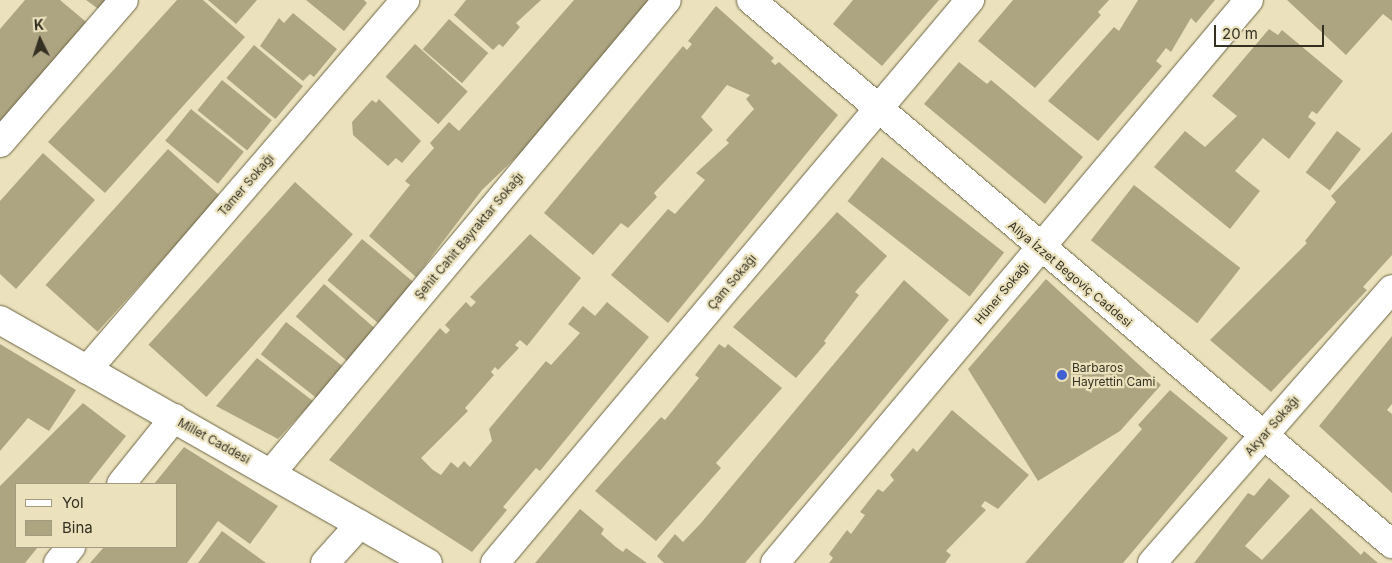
<!DOCTYPE html>
<html>
<head>
<meta charset="utf-8">
<style>
	body { margin:0 }
	#map { position:relative; width:1392px; height:563px; overflow:hidden; background:#ebe2bd; font-family:Inter,sans-serif }
	div>[style] { position:absolute }
	.building>* { inset:0; background:#ada582; transform-origin:0 0 }
	.roads { filter:drop-shadow(0 0 1px #6b6342) drop-shadow(0 0 1px #6b6342) }
	.street>* { height:28px; margin:-14px; padding:0 14px; transform-origin:14px; border-radius:14px; background:#fff }
	.secondary>* { height:28px; margin:-14px; padding:0 14px; transform-origin:14px; border-radius:14px; background:#fff }
	.dots>* { width:14px; height:14px; translate:-50% -50%; box-sizing:border-box; border:2px solid #ebe2bd; border-radius:50% }
	span { translate:-50% -50%; white-space:nowrap; text-align:center; line-height:1.15; -webkit-text-stroke:4.5px #ebe2bd; paint-order:stroke }
	.street-label { font-size:12px; color:#343123 }
	.poi-label { font-size:12px; color:#343123 }
	.left { translate:0 -50%; text-align:left }
	.legend { position:absolute; left:15px; top:483px; width:162px; height:65px; box-sizing:border-box; background:#ebe2bd; border:1px solid #a29b7f; margin:0; padding:6px 9px; list-style:none; font-size:15px; color:#343123 }
	.legend li { display:flex; align-items:center; gap:10px; height:25px }
	.legend b { width:25px; border:1px solid #a29b7f }
	.north { position:absolute; left:15px; top:15px; width:50px; height:50px; -webkit-text-stroke:4px #ebe2bd; paint-order:stroke; rotate:356deg; font-size:14px; font-weight:700; line-height:20px; text-align:center; color:#343123 }
	.north::after { content:''; display:block; margin:auto; width:18px; height:22px; background:#343123; clip-path:polygon(50% 0,100% 100%,50% 72%,0 100%) }
	.scale { position:absolute; left:1214px; top:25px; width:110px; height:22px; box-sizing:border-box; border:2px solid #343123; border-top:0; padding-left:6px; font-size:15px; line-height:18px; white-space:nowrap; color:#343123; -webkit-text-stroke:4px #ebe2bd; paint-order:stroke }
</style>
</head>
<body>
<div id="map">
	<div class="building">
		<div style="clip-path:polygon(25px 0,60px 0,91px 26px,0 131px,0 29px)"></div>
		<div style="clip-path:polygon(86px 0,113px 0,104px 13px)"></div>
		<div style="clip-path:polygon(177px 0,203px 0,245px 37px,105px 193px,48px 142px)"></div>
		<div style="clip-path:polygon(208px 0,257px 0,236px 24px)"></div>
		<div style="clip-path:polygon(306px 0,364px 0,367px 3px,344px 31px)"></div>
		<div style="clip-path:polygon(466px 0,541px 0,516px 23px,520px 27px,503px 47px,499px 44px,493px 50px,454px 15px)"></div>
		<div style="clip-path:polygon(574px 0,654px 0,530px 144px,482px 190px,416px 277px,369px 236px,410px 185px,405px 181px,434px 148px,430px 143px,449px 122px,459px 131px)"></div>
		<div style="clip-path:polygon(853px 0,939px 0,882px 66px,833px 24px)"></div>
		<div style="clip-path:polygon(1013px 0,1109px 0,1098px 12px,1101px 15px,1035px 88px,978px 41px)"></div>
		<div style="clip-path:polygon(1138px 0,1215px 0,1196px 23px,1191px 18px,1171px 52px,1166px 48px,1156px 61px,1162px 66px,1098px 141px,1048px 101px,1114px 27px,1119px 31px)"></div>
		<div style="clip-path:polygon(1287px 0,1392px 0,1392px 21px,1383px 14px,1346px 55px)"></div>
		<div style="clip-path:polygon(716px 6px,774px 58px,771px 61px,775px 65px,779px 62px,838px 115px,668px 323px,611px 275px,668px 209px,675px 214px,705px 180px,696px 173px,729px 143px,726px 140px,754px 109px,746px 99px,750px 95px,727px 85px,701px 117px,713px 130px,654px 193px,657px 197px,628px 228px,621px 223px,593px 255px,544px 213px,683px 46px,687px 50px,692px 44px,688px 41px)"></div>
		<div style="clip-path:polygon(293px 13px,337px 49px,314px 77px,310px 74px,303px 81px,260px 46px,279px 18px,284px 23px)"></div>
		<div style="left:449px;top:19px;width:52px;height:40px;rotate:41deg"></div>
		<div style="clip-path:polygon(1269px 29px,1278px 35px,1282px 30px,1343px 81px,1317px 114px,1312px 111px,1308px 117px,1316px 123px,1289px 159px,1263px 138px,1235px 171px,1260px 191px,1230px 229px,1154px 167px,1185px 131px,1205px 147px,1237px 116px,1212px 96px)"></div>
		<div style="left:415px;top:44px;width:71px;height:44px;rotate:42deg"></div>
		<div style="left:254px;top:45px;width:64px;height:43px;rotate:40deg"></div>
		<div style="clip-path:polygon(959px 62px,987px 84px,991px 80px,1083px 157px,1045px 204px,924px 104px)"></div>
		<div style="left:222px;top:80px;width:64px;height:39px;rotate:39deg"></div>
		<div style="clip-path:polygon(379px 99px,421px 141px,402px 163px,396px 158px,388px 166px,353px 135px,352px 122px,372px 100px,376px 103px)"></div>
		<div style="left:191px;top:109px;width:68px;height:41px;rotate:39deg"></div>
		<div style="left:1337px;top:131px;width:30px;height:52px;rotate:37deg"></div>
		<div style="clip-path:polygon(1392px 132px,1392px 255px,1363px 287px,1367px 290px,1271px 392px,1210px 340px,1307px 243px,1305px 241px,1336px 202px,1331px 196px)"></div>
		<div style="left:168px;top:149px;width:70px;height:183px;rotate:42deg"></div>
		<div style="clip-path:polygon(43px 153px,95px 200px,16px 289px,0 274px,0 201px)"></div>
		<div style="left:882px;top:157px;width:155px;height:56px;rotate:38deg"></div>
		<div style="left:295px;top:182px;width:78px;height:219px;rotate:42deg"></div>
		<div style="left:1134px;top:185px;width:135px;height:70px;rotate:38deg"></div>
		<div style="clip-path:polygon(837px 212px,887px 256px,855px 292px,859px 295px,824px 341px,826px 343px,796px 378px,733px 327px)"></div>
		<div style="clip-path:polygon(530px 234px,581px 278px,527px 346px,520px 340px,515px 345px,519px 348px,498px 370px,495px 367px,491px 372px,494px 375px,465px 408px,468px 411px,421px 458px,433px 470px,441px 475px,451px 462px,458px 468px,464px 461px,470px 467px,492px 441px,489px 429px,546px 361px,551px 365px,580px 333px,568px 324px,583px 306px,595px 316px,607px 302px,649px 337px,540px 471px,536px 468px,503px 507px,507px 510px,472px 552px,329px 460px,440px 328px,446px 334px,450px 330px,445px 325px,466px 302px,471px 307px,476px 302px,470px 297px)"></div>
		<div style="left:362px;top:239px;width:76px;height:54px;rotate:40deg"></div>
		<div style="clip-path:polygon(1046px 279px,1161px 385px,1120px 431px,1038px 481px,968px 369px)"></div>
		<div style="clip-path:polygon(904px 280px,949px 320px,853px 436px,745px 563px,664px 563px,657px 556px,675px 534px,683px 542px,701px 523px)"></div>
		<div style="left:324px;top:284px;width:70px;height:43px;rotate:41deg"></div>
		<div style="left:286px;top:322px;width:72px;height:41px;rotate:38deg"></div>
		<div style="clip-path:polygon(1392px 336px,1392px 404px,1387px 410px,1392px 414px,1392px 493px,1319px 426px)"></div>
		<div style="clip-path:polygon(0 344px,76px 390px,49px 431px,28px 418px,0 451px)"></div>
		<div style="clip-path:polygon(719px 344px,725px 348px,728px 344px,782px 388px,716px 463px,721px 468px,656px 541px,595px 491px,661px 417px,665px 420px,699px 378px,695px 375px)"></div>
		<div style="clip-path:polygon(257px 358px,313px 401px,278px 439px,216px 406px)"></div>
		<div style="clip-path:polygon(1170px 390px,1228px 438px,1123px 563px,1025px 563px,1142px 429px,1138px 425px)"></div>
		<div style="clip-path:polygon(83px 403px,126px 436px,88px 484px,16px 484px,16px 547px,38px 547px,25px 563px,0 563px,0 486px)"></div>
		<div style="clip-path:polygon(952px 410px,1029px 475px,998px 509px,985px 501px,981px 506px,986px 510px,946px 551px,951px 555px,945px 563px,829px 563px,833px 558px,829px 554px,847px 530px,851px 534px,865px 515px,860px 512px,878px 489px,883px 492px,894px 480px,890px 475px,913px 448px,917px 452px)"></div>
		<div style="clip-path:polygon(184px 447px,278px 506px,250px 544px,218px 521px,187px 563px,90px 563px,104px 547px,176px 547px,176px 484px,154px 484px)"></div>
		<div style="clip-path:polygon(1269px 478px,1290px 496px,1245px 546px,1262px 560px,1311px 508px,1361px 555px,1364px 551px,1378px 563px,1194px 563px,1248px 493px,1254px 496px)"></div>
		<div style="clip-path:polygon(580px 509px,604px 529px,601px 534px,616px 547px,623px 552px,626px 548px,647px 563px,535px 563px)"></div>
		<div style="clip-path:polygon(222px 531px,266px 563px,198px 563px)"></div>
	</div>
	<div class="roads">
		<div class="street">
			<div style="left:751px;top:0;width:841px;rotate:40.32deg"></div>
			<div style="left:0;top:143px;width:189px;rotate:-49.1deg"></div>
			<div style="left:87px;top:370px;width:488px;rotate:-49.3deg"></div>
			<div style="left:272px;top:472px;width:615px;rotate:-50.08deg"></div>
			<div style="left:121px;top:484px;width:85px;rotate:-51.2deg"></div>
			<div style="left:58px;top:563px;width:21px;rotate:-51deg"></div>
			<div style="left:325px;top:563px;width:52px;rotate:-48.1deg"></div>
			<div style="left:495px;top:563px;width:737px;rotate:-49.85deg"></div>
			<div style="left:775px;top:563px;width:736px;rotate:-49.91deg"></div>
			<div style="left:1152px;top:563px;width:364px;rotate:-48.8deg"></div>
		</div>
		<div class="secondary">
			<div style="left:0;top:320px;width:492px;rotate:29.6deg"></div>
		</div>
	</div>
	<div class="dots">
		<div style="left:1062px;top:375px;background:#4061d3"></div>
	</div>
	<div class="street-label">
		<span style="left:246px;top:185px;rotate:-49deg">Tamer Sokağı</span>
		<span style="left:469px;top:236px;rotate:-50deg">Şehit Cahit Bayraktar Sokağı</span>
		<span style="left:1070px;top:274px;rotate:40deg">Aliya İzzet Begoviç Caddesi</span>
		<span style="left:732px;top:282px;rotate:-50deg">Çam Sokağı</span>
		<span style="left:1002px;top:293px;rotate:-50deg">Hüner Sokağı</span>
		<span style="left:1272px;top:426px;rotate:-49deg">Akyar Sokağı</span>
		<span style="left:214px;top:441px;rotate:29deg">Millet Caddesi</span>
	</div>
	<div class="poi-label">
		<span class="left" style="left:1072px;top:375px">Barbaros<br>Hayrettin Cami</span>
	</div>
	<ul class="legend">
	<li><b style="height:6px;background:#fff"></b>Yol</li>
	<li><b style="height:14px;background:#ada582"></b>Bina</li>
	</ul>
	<div class="north">K</div>
	<div class="scale">20 m</div>
</div>
</body>
</html>
